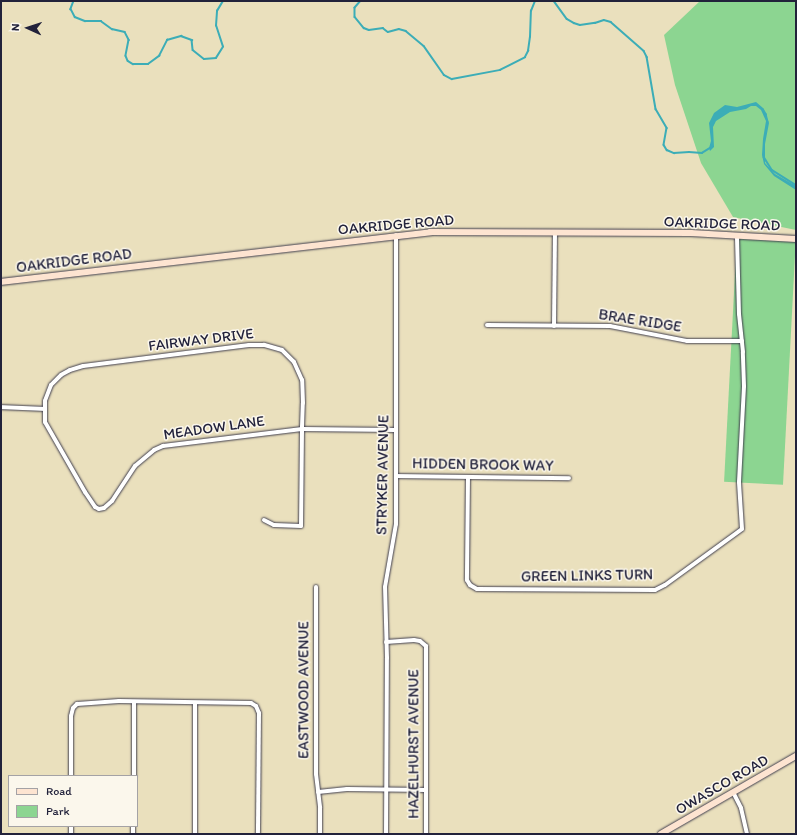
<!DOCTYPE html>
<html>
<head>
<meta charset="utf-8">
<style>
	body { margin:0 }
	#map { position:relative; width:797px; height:835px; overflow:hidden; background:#eae0bd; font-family:Itim,sans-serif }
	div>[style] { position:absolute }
	.green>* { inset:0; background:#8cd591; transform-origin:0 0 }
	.water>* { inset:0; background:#3cadb7 }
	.stream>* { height:1.5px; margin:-0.75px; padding:0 0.75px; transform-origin:0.75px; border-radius:0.75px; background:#3cadb7 }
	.roads { filter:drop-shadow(0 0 1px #403e4e) drop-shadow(0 0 1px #403e4e) }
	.street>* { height:4px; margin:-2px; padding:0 2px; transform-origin:2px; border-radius:2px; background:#fff }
	.secondary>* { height:5.5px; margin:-2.75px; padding:0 2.75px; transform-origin:2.75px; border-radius:2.75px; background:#fde4d1 }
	span { translate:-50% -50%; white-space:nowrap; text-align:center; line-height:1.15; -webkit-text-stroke:3px #fbf7ec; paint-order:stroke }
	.street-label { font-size:15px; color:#22223b }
	.frame { position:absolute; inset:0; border:2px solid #22223b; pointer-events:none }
	.legend { position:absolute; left:8px; top:775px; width:130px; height:52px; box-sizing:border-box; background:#fbf7ec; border:1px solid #a4a2a5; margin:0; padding:5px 7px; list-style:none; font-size:12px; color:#22223b }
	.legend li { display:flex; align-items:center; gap:8px; height:20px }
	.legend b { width:20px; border:1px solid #a4a2a5 }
	.north { position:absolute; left:8px; top:8px; width:40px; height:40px; -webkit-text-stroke:3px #fbf7ec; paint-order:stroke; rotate:273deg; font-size:11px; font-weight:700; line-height:16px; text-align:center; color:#22223b }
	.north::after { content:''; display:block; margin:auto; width:14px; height:18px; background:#22223b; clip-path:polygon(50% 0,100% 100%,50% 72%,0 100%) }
</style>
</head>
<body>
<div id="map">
	<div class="green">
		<div style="clip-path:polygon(700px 1px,796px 1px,796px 230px,733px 217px,701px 163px,675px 85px,664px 35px)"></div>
		<div style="left:737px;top:235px;width:59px;height:247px;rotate:3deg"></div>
	</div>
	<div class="water">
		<div style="clip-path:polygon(756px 102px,763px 108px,769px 123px,765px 144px,765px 163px,775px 174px,796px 186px,796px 190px,774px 176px,764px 164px,762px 155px,763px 139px,766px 121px,761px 110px,756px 106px,751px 106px,746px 109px,730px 112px,716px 121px,713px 127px,714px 147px,710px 151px,709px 148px,711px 141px,709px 123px,714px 113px,725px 105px,737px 107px)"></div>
	</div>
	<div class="stream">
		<div style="left:74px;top:1px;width:9px;rotate:111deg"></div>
		<div style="left:71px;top:9px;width:9px;rotate:63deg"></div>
		<div style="left:75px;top:17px;width:11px;rotate:22deg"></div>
		<div style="left:85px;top:21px;width:16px"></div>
		<div style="left:101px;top:21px;width:14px;rotate:36deg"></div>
		<div style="left:112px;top:29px;width:13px;rotate:13deg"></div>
		<div style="left:125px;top:32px;width:9px;rotate:63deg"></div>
		<div style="left:129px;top:40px;width:16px;rotate:101deg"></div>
		<div style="left:126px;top:56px;width:5px;rotate:68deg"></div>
		<div style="left:128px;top:61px;width:6px;rotate:31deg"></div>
		<div style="left:133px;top:64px;width:15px"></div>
		<div style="left:148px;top:64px;width:14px;rotate:-36deg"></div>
		<div style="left:159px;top:56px;width:18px;rotate:-63deg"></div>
		<div style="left:167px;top:40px;width:15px;rotate:-16deg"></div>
		<div style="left:181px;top:36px;width:12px;rotate:20deg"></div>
		<div style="left:192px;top:40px;width:10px;rotate:84deg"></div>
		<div style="left:193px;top:50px;width:14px;rotate:39deg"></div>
		<div style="left:204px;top:59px;width:12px;rotate:-5deg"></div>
		<div style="left:216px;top:58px;width:13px;rotate:-58deg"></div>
		<div style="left:223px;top:47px;width:22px;rotate:-108deg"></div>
		<div style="left:216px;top:26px;width:15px;rotate:-86deg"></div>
		<div style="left:217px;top:11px;width:12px;rotate:-59deg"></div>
		<div style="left:361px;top:1px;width:9px;rotate:131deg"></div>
		<div style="left:355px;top:8px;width:9px;rotate:90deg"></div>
		<div style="left:355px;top:17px;width:14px;rotate:51deg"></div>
		<div style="left:364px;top:28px;width:5px;rotate:22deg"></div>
		<div style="left:369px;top:30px;width:14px;rotate:-8deg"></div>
		<div style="left:383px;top:28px;width:6px;rotate:39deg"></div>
		<div style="left:388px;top:32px;width:11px;rotate:-15deg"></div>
		<div style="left:399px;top:29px;width:7px;rotate:16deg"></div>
		<div style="left:406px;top:31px;width:23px;rotate:40deg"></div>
		<div style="left:424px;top:46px;width:35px;rotate:55deg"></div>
		<div style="left:444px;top:75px;width:9px;rotate:27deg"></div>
		<div style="left:452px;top:79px;width:49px;rotate:-10.6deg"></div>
		<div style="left:500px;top:70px;width:28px;rotate:-27deg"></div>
		<div style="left:525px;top:57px;width:7px;rotate:-63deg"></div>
		<div style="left:528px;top:51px;width:14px;rotate:-82deg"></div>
		<div style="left:530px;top:37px;width:26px;rotate:-88deg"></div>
		<div style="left:531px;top:11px;width:11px;rotate:-68deg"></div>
		<div style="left:554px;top:1px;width:22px;rotate:54deg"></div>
		<div style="left:567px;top:19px;width:8px;rotate:30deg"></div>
		<div style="left:574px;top:23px;width:6px;rotate:18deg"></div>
		<div style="left:580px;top:25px;width:15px;rotate:-8deg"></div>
		<div style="left:595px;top:23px;width:9px;rotate:-18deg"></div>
		<div style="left:604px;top:20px;width:7px;rotate:16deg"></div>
		<div style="left:611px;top:22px;width:44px;rotate:41.3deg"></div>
		<div style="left:644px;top:51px;width:7px;rotate:63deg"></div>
		<div style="left:647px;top:57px;width:53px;rotate:80.2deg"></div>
		<div style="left:656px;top:109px;width:22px;rotate:60deg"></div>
		<div style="left:667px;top:128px;width:17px;rotate:100deg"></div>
		<div style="left:664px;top:145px;width:6px;rotate:59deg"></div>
		<div style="left:667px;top:150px;width:8px;rotate:23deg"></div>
		<div style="left:674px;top:153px;width:15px;rotate:-4deg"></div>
		<div style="left:689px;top:152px;width:13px;rotate:4deg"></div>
		<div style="left:702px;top:153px;width:9px;rotate:-32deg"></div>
		<div style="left:763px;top:109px;width:6px;rotate:59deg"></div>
		<div style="left:766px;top:114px;width:8px;rotate:76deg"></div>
		<div style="left:764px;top:157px;width:15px;rotate:58deg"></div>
		<div style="left:772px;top:170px;width:28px;rotate:32deg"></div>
	</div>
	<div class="roads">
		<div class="street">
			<div style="left:487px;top:325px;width:123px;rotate:0.5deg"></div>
			<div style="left:610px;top:326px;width:78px;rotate:11deg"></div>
			<div style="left:687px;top:341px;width:55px"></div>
			<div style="left:554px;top:326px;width:93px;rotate:-89.4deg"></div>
			<div style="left:1px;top:407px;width:43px;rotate:2.7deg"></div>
			<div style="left:396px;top:476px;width:173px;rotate:0.7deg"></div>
			<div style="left:468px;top:477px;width:103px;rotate:90.6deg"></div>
			<div style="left:467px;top:580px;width:6px;rotate:59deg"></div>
			<div style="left:470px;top:585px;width:8px;rotate:30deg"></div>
			<div style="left:477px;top:589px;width:178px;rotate:0.3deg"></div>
			<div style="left:655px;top:590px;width:11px;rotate:-27deg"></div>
			<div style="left:665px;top:585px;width:95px;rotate:-36deg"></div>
			<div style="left:742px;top:529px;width:47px;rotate:-93.7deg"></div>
			<div style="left:739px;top:482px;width:96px;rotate:-87deg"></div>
			<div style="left:744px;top:386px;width:34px;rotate:-92deg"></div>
			<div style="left:743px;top:352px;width:38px;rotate:-96deg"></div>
			<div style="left:739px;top:314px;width:79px;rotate:-91.5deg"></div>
			<div style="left:264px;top:520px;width:11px;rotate:27deg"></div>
			<div style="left:274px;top:525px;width:27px;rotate:2deg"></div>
			<div style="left:301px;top:526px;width:94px;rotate:-89.4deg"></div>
			<div style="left:302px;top:432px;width:5px;rotate:-90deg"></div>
			<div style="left:302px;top:427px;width:24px;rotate:-88deg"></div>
			<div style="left:303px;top:403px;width:23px;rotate:-92deg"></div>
			<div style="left:302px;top:380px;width:20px;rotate:-114deg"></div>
			<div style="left:294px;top:362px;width:17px;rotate:-135deg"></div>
			<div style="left:282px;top:350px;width:19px;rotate:-164deg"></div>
			<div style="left:264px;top:345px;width:15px;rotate:180deg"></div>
			<div style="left:249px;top:345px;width:167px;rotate:172.8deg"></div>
			<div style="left:83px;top:366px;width:14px;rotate:163deg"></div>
			<div style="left:70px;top:370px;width:10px;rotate:151deg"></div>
			<div style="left:61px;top:375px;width:14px;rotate:135deg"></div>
			<div style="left:51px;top:385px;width:17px;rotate:111deg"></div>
			<div style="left:45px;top:401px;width:21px;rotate:90deg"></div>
			<div style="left:45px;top:422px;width:81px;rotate:60.3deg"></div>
			<div style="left:85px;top:492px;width:18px;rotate:56deg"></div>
			<div style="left:95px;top:507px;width:4px;rotate:27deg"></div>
			<div style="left:99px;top:509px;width:5px;rotate:-11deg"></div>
			<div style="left:104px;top:508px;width:11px;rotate:-41deg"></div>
			<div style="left:112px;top:501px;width:42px;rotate:-56.7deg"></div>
			<div style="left:135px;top:466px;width:25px;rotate:-40deg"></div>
			<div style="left:154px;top:450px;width:10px;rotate:-24deg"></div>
			<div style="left:163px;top:446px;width:140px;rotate:-7deg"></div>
			<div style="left:302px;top:429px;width:93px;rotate:0.6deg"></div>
			<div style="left:316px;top:587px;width:187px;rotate:90deg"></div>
			<div style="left:316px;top:774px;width:34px;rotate:83deg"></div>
			<div style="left:320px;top:808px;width:26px;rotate:90deg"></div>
			<div style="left:386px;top:642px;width:28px;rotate:-4deg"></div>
			<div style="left:414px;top:640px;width:6px;rotate:9deg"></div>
			<div style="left:420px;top:641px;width:8px;rotate:40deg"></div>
			<div style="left:426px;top:646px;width:188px;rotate:90deg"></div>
			<div style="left:195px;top:704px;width:130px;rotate:90deg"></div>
			<div style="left:71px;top:776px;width:60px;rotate:-90deg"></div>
			<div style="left:71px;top:716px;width:8px;rotate:-76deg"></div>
			<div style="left:73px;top:708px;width:6px;rotate:-45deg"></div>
			<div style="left:77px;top:704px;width:42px;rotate:-4.1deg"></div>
			<div style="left:119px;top:701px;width:132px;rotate:0.9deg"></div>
			<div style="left:251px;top:703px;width:6px;rotate:31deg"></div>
			<div style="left:256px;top:706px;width:8px;rotate:67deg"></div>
			<div style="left:259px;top:713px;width:121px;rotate:90.5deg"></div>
			<div style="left:134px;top:776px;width:74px;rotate:-90deg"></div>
			<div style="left:318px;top:792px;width:29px;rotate:-6deg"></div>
			<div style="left:347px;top:789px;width:79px;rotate:0.7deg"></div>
			<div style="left:733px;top:792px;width:18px;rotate:63deg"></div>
			<div style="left:741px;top:808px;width:27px;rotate:77deg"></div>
			<div style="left:71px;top:834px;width:8px;rotate:-90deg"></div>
			<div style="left:133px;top:834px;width:8px;rotate:-90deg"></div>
			<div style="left:386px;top:834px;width:176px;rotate:-89.7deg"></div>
			<div style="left:387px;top:658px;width:71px;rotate:-91.6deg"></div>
			<div style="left:385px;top:587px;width:64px;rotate:-80.1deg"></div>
			<div style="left:396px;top:524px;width:289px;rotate:-90deg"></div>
		</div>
		<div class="secondary">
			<div style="left:1px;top:282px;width:432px;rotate:-6.6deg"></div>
			<div style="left:430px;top:232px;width:261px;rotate:0.2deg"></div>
			<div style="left:691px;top:233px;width:105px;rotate:3.3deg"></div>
			<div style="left:661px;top:834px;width:156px;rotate:-30deg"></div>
		</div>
	</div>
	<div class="street-label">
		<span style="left:722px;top:224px;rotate:2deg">OAKRIDGE ROAD</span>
		<span style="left:396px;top:225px;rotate:-5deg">OAKRIDGE ROAD</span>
		<span style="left:74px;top:261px;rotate:-7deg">OAKRIDGE ROAD</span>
		<span style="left:640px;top:321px;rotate:9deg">BRAE RIDGE</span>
		<span style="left:201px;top:340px;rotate:-7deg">FAIRWAY DRIVE</span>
		<span style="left:214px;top:428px;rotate:-8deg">MEADOW LANE</span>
		<span style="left:483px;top:465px;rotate:1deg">HIDDEN BROOK WAY</span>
		<span style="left:383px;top:475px;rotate:-89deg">STRYKER AVENUE</span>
		<span style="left:587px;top:576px;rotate:-1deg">GREEN LINKS TURN</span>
		<span style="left:304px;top:690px;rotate:-90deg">EASTWOOD AVENUE</span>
		<span style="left:414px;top:744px;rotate:-90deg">HAZELHURST AVENUE</span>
		<span style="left:722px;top:785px;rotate:-30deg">OWASCO ROAD</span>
	</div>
	<div class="frame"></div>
	<ul class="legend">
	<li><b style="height:5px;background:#fde4d1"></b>Road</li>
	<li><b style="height:11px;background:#8cd591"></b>Park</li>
	</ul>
	<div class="north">N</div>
</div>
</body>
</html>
